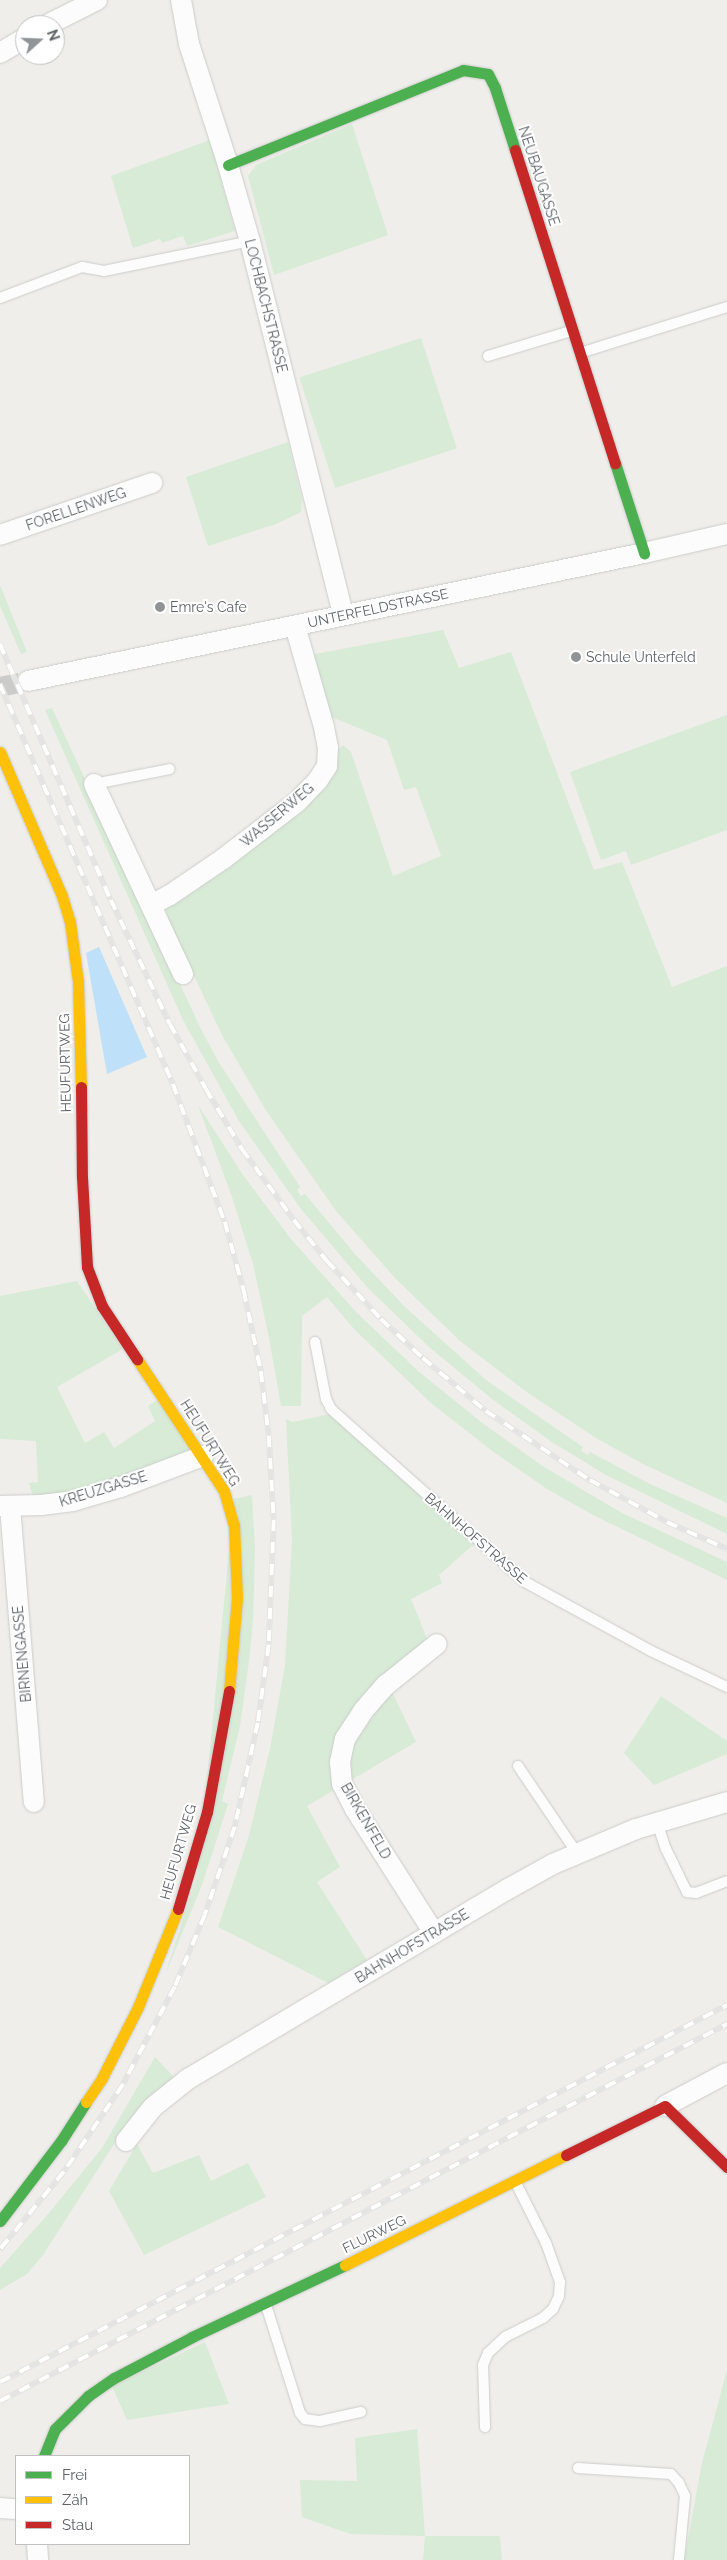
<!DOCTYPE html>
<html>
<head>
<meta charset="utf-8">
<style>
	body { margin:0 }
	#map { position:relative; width:727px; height:2560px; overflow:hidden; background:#efeeea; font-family:Raleway,sans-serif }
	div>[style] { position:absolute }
	.green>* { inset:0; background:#d8ebd6; transform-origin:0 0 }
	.water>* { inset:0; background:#bfe0f9 }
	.street-tunnel>* { height:20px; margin-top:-10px; transform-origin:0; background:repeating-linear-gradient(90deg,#cbcbca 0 20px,transparent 0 30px) }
	.roads { filter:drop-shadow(0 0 1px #cbcccc) drop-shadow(0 0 1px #cbcccc) }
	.lane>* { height:10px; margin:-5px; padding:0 5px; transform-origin:5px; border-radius:5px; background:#fdfcfc }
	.street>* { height:20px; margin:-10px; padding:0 10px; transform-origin:10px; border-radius:10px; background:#fdfcfc }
	.fast>* { height:11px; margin:-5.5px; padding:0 5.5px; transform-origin:5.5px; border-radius:5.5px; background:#4caf50 }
	.slow>* { height:11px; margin:-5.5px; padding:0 5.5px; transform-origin:5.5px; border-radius:5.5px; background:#ffc107 }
	.jam>* { height:11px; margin:-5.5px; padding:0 5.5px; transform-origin:5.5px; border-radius:5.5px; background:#c62828 }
	.rail>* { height:5.5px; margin-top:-2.75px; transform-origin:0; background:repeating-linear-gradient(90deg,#fff 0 11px,#e4e4e4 0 22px); box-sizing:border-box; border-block:1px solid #e4e4e4 }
	.dots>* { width:14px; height:14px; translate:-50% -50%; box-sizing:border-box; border:2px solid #fff; border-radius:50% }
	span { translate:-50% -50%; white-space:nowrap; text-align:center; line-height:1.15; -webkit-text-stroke:4px #fff; paint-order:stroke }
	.street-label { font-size:14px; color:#5f6368 }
	.poi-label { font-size:14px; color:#5f6368 }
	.left { translate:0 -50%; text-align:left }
	.legend { position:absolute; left:15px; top:2455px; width:175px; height:90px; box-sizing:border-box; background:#fff; border:1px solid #bfc1c3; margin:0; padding:6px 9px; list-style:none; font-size:15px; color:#5f6368 }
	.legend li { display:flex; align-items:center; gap:10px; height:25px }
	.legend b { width:25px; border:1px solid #bfc1c3 }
	.north { position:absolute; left:15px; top:15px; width:50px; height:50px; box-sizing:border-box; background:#fff; border:1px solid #bfc1c3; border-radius:50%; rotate:70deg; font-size:14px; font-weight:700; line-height:20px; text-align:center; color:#5f6368 }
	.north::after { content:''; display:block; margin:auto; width:18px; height:22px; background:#919496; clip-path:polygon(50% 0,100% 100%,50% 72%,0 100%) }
</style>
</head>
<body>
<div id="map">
	<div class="green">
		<div style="clip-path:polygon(352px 124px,388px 235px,274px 275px,248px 176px,256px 165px)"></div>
		<div style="clip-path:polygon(210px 140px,235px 231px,187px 246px,183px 236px,162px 243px,160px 239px,133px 248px,111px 176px)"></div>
		<div style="left:421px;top:338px;width:116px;height:128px;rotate:72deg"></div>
		<div style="clip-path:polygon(288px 442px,302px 500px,301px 512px,276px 524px,208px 546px,186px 477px)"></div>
		<div style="clip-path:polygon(0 585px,27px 652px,21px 654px,0 606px)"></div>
		<div style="clip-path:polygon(443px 630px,459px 668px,511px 652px,594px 870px,622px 862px,672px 987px,727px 966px,727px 1503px,643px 1464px,596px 1438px,528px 1393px,460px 1341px,395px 1278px,336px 1211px,265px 1109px,222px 1035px,169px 923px,166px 910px,168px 905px,229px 862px,343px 745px,351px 752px,393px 876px,441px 856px,416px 787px,404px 790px,387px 740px,332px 717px,310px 655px)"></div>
		<div style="clip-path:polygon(52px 708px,200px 1027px,218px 1061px,300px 1187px,297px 1190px,301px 1196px,305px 1194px,354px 1253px,404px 1306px,486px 1380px,583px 1447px,581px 1451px,588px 1455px,590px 1452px,650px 1484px,727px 1518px,727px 1534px,606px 1475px,552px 1442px,492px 1399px,429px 1347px,368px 1288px,301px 1209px,239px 1121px,183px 1020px,45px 710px)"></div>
		<div style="clip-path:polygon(727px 715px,727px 830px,631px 865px,626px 851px,601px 860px,570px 772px)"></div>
		<div style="clip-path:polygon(198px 1105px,243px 1175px,291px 1239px,356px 1312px,418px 1371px,481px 1422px,544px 1467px,622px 1513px,727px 1562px,727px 1580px,593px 1515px,547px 1489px,495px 1453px,432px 1404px,354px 1329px,327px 1297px,302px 1316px,301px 1406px,281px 1406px,269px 1338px,253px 1264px,232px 1197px)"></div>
		<div style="clip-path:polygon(77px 1281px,123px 1349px,57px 1387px,85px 1443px,104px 1432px,114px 1448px,155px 1421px,148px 1406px,159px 1399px,192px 1451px,88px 1491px,40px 1497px,32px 1494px,29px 1483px,38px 1482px,36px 1441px,0 1439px,0 1296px)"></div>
		<div style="clip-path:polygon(330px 1414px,474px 1544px,439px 1575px,442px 1583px,411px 1599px,427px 1639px,384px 1675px,416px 1742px,307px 1806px,340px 1867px,317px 1882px,367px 1960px,328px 1983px,218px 1927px,248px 1839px,270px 1749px,285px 1665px,292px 1540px,286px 1419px,293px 1422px)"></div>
		<div style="clip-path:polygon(252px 1495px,255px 1549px,253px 1620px,249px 1661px,240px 1726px,222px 1801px,228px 1804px,202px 1885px,165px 1975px,198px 1873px,234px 1499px)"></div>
		<div style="clip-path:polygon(661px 1696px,727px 1741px,727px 1754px,654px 1785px,624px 1753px)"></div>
		<div style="clip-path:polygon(155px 2057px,174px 2077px,147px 2100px,125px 2127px,43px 2255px,27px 2274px,0 2290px,0 2268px,49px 2213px,102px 2148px)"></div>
		<div style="clip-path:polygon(137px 2144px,153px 2173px,199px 2155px,211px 2181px,248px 2163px,266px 2197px,144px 2255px,109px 2191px)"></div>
		<div style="clip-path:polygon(205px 2342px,229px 2404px,127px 2420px,112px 2386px)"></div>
		<div style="clip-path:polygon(727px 2370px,727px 2560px,684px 2560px,702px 2463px)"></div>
		<div style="clip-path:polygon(417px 2429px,425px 2536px,500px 2536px,502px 2560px,423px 2560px,425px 2536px,350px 2534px,302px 2517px,300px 2480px,357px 2481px,355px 2438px)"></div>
	</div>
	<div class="water">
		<div style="clip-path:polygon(99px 947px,147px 1057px,107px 1074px,86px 953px)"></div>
	</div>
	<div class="street-tunnel">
		<div style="left:0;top:687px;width:29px;rotate:-12deg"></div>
	</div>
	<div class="roads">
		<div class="lane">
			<div style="left:0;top:298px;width:88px;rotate:-20.7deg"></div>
			<div style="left:82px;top:267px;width:22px;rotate:10deg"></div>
			<div style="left:104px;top:271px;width:149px;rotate:-11.6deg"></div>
			<div style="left:580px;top:353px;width:154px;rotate:-17.4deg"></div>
			<div style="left:488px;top:356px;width:87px;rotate:-16.8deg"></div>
			<div style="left:94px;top:784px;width:77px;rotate:-11.2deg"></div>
			<div style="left:315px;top:1342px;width:58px;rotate:79.1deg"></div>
			<div style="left:326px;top:1399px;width:11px;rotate:63deg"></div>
			<div style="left:331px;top:1409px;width:260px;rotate:41.7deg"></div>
			<div style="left:525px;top:1582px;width:144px;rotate:28.7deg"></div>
			<div style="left:651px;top:1651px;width:84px;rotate:25.3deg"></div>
			<div style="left:518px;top:1766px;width:105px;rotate:55.9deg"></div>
			<div style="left:657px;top:1822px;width:28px;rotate:72deg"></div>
			<div style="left:666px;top:1849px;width:48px;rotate:64deg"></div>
			<div style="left:687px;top:1892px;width:9px;rotate:6deg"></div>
			<div style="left:696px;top:1893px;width:33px;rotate:-21deg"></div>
			<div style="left:266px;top:2305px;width:113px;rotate:72.5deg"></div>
			<div style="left:300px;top:2413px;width:8px;rotate:50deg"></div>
			<div style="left:305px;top:2419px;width:15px;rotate:8deg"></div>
			<div style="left:320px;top:2421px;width:42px;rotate:-12.4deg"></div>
			<div style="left:485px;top:2427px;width:62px;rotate:-91.8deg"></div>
			<div style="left:483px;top:2365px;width:13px;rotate:-67deg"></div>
			<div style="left:488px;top:2353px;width:23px;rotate:-43deg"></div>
			<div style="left:505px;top:2337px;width:42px;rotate:-26.6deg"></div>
			<div style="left:543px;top:2318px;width:13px;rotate:-42deg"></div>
			<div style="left:553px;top:2309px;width:14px;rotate:-65deg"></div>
			<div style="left:559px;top:2296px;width:14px;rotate:-86deg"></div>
			<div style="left:560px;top:2282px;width:41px;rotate:-109.7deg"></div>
			<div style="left:546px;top:2243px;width:69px;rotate:-116.6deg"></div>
			<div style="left:578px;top:2468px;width:93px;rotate:3.7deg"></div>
			<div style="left:671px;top:2474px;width:12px;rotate:48deg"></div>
			<div style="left:679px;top:2483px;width:14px;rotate:65deg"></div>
			<div style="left:685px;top:2496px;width:64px;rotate:95.4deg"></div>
		</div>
		<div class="street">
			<div style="left:181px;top:0;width:45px;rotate:79.7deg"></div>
			<div style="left:189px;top:44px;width:127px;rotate:72.1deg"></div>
			<div style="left:228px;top:165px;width:79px;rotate:73.9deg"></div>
			<div style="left:250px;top:241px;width:385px;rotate:76deg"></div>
			<div style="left:47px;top:25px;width:56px;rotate:-26.6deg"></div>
			<div style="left:0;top:53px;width:29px;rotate:-31deg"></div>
			<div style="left:0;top:535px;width:161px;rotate:-18.9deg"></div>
			<div style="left:28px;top:681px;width:629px;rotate:-11.74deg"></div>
			<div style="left:644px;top:553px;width:85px;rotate:-12.9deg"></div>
			<div style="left:94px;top:784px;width:210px;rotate:64.9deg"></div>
			<div style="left:151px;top:905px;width:21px;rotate:-28deg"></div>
			<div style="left:170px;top:895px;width:64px;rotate:-34.2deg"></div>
			<div style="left:223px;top:859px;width:93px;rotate:-37.6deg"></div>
			<div style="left:297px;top:802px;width:30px;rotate:-46deg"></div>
			<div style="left:318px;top:780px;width:17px;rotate:-57deg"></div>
			<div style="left:327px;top:766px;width:18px;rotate:-87deg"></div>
			<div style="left:328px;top:748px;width:21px;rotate:-101deg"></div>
			<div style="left:324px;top:727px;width:105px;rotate:-106deg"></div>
			<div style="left:0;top:1506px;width:41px;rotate:-1.4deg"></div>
			<div style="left:41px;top:1505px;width:32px;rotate:-7deg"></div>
			<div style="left:73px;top:1501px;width:50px;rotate:-16.3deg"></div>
			<div style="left:121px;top:1487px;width:88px;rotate:-20.7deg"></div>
			<div style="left:10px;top:1506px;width:297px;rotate:85.4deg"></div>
			<div style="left:434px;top:1933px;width:147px;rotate:-122.5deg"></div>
			<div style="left:355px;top:1809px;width:28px;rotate:-117deg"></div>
			<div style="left:342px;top:1784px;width:22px;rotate:-95deg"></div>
			<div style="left:340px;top:1762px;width:24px;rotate:-78deg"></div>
			<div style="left:345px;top:1739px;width:33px;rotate:-57deg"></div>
			<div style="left:363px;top:1711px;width:35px;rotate:-49deg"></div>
			<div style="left:386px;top:1685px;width:65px;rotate:-38.8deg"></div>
			<div style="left:665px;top:2106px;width:70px;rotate:-28deg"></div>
			<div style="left:126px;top:2141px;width:43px;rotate:-51.5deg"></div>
			<div style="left:153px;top:2107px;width:45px;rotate:-38.7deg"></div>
			<div style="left:188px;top:2079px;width:372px;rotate:-30.7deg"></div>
			<div style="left:508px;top:1889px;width:51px;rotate:-29.1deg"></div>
			<div style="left:553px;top:1864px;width:90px;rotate:-22.9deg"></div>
			<div style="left:636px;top:1829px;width:95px;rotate:-16.5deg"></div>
			<div style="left:0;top:2508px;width:16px;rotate:4deg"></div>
			<div style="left:37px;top:2544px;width:16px;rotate:86deg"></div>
		</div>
		<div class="fast">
			<div style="left:228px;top:165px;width:253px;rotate:-22deg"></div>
			<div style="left:463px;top:70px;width:25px;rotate:9deg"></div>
			<div style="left:488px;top:74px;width:16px;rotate:63deg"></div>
			<div style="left:495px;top:88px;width:65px;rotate:72.1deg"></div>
			<div style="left:615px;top:463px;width:95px;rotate:72.1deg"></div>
			<div style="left:0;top:2221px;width:101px;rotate:-52.7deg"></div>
			<div style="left:61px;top:2141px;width:46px;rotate:-57.3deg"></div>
			<div style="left:44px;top:2456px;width:29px;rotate:-68deg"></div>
			<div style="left:55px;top:2429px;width:47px;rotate:-45deg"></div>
			<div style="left:88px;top:2396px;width:32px;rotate:-35deg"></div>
			<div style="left:114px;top:2378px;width:88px;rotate:-27.7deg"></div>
			<div style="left:192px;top:2337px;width:169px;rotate:-25.2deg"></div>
		</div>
		<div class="slow">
			<div style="left:0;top:752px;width:157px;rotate:66.7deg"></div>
			<div style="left:62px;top:896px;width:27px;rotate:73deg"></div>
			<div style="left:70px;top:922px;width:61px;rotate:82.4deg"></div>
			<div style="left:78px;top:982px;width:105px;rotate:88.4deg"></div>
			<div style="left:137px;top:1359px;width:158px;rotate:56.6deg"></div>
			<div style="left:224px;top:1491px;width:35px;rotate:74deg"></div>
			<div style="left:234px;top:1525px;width:73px;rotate:87.6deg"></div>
			<div style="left:237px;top:1598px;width:93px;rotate:94.9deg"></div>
			<div style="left:86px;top:2102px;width:29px;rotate:-56deg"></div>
			<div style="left:102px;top:2078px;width:80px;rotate:-63.1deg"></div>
			<div style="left:138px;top:2007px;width:106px;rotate:-67.8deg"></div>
			<div style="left:345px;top:2265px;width:247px;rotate:-26.5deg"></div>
		</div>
		<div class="jam">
			<div style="left:515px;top:150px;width:329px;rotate:72.3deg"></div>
			<div style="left:81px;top:1087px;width:90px;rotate:89.4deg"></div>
			<div style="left:82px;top:1177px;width:90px;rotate:86.8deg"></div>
			<div style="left:87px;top:1267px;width:42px;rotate:69deg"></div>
			<div style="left:102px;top:1306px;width:64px;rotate:56.6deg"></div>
			<div style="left:178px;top:1909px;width:101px;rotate:-73.4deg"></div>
			<div style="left:207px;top:1812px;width:123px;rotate:-79.7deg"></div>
			<div style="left:566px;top:2155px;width:110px;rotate:-26.3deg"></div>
			<div style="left:665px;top:2106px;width:87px;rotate:44.5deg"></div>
		</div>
	</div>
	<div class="rail">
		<div style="left:0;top:644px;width:279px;rotate:66.6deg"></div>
		<div style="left:111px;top:900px;width:137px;rotate:64.6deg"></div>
		<div style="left:170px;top:1024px;width:74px;rotate:61deg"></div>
		<div style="left:206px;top:1089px;width:70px;rotate:59deg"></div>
		<div style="left:242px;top:1149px;width:88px;rotate:53.8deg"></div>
		<div style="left:294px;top:1220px;width:53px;rotate:51.2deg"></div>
		<div style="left:327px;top:1261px;width:79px;rotate:47deg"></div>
		<div style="left:381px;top:1319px;width:57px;rotate:42.9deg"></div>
		<div style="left:423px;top:1358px;width:82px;rotate:40.1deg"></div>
		<div style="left:486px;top:1411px;width:125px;rotate:33.6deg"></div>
		<div style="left:590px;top:1480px;width:88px;rotate:28.6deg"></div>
		<div style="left:667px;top:1522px;width:66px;rotate:24.2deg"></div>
		<div style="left:0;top:684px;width:436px;rotate:66.6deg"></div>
		<div style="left:173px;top:1084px;width:147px;rotate:69.4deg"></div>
		<div style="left:225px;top:1222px;width:72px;rotate:74.6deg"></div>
		<div style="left:244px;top:1291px;width:82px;rotate:78deg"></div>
		<div style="left:261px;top:1371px;width:65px;rotate:83deg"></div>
		<div style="left:269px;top:1436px;width:84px;rotate:86.6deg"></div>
		<div style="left:274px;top:1520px;width:125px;rotate:92.3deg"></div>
		<div style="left:269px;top:1645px;width:79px;rotate:98deg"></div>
		<div style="left:258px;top:1723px;width:107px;rotate:102.5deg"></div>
		<div style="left:235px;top:1827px;width:93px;rotate:108.8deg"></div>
		<div style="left:205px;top:1915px;width:78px;rotate:112.6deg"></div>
		<div style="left:175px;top:1987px;width:111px;rotate:118deg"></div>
		<div style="left:123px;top:2085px;width:105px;rotate:124.1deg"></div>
		<div style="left:64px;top:2172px;width:101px;rotate:129.4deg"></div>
		<div style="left:0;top:2382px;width:819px;rotate:-27.41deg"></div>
		<div style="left:0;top:2401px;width:819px;rotate:-27.41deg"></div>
	</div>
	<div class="dots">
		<div style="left:160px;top:607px;background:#919496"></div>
		<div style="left:576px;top:657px;background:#919496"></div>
	</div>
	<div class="street-label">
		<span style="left:539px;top:176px;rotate:72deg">NEUBAUGASSE</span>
		<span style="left:266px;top:306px;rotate:76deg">LOCHBACHSTRASSE</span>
		<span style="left:76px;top:509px;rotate:-19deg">FORELLENWEG</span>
		<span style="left:378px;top:608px;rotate:-12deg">UNTERFELDSTRASSE</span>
		<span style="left:277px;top:815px;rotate:-40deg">WASSERWEG</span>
		<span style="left:65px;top:1063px;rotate:-91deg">HEUFURTWEG</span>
		<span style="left:210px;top:1443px;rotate:58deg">HEUFURTWEG</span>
		<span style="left:103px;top:1489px;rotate:-17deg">KREUZGASSE</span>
		<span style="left:476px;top:1538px;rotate:41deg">BAHNHOFSTRASSE</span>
		<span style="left:22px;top:1654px;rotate:-95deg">BIRNENGASSE</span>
		<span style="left:366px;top:1821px;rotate:60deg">BIRKENFELD</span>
		<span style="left:178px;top:1852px;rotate:-74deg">HEUFURTWEG</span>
		<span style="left:412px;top:1946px;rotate:-31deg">BAHNHOFSTRASSE</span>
		<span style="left:374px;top:2234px;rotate:-26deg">FLURWEG</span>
	</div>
	<div class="poi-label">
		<span class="left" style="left:170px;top:607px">Emre's Cafe</span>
		<span class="left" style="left:586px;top:657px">Schule Unterfeld</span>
	</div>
	<ul class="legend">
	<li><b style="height:6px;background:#4caf50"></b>Frei</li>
	<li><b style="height:6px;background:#ffc107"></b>Zäh</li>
	<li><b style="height:6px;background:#c62828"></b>Stau</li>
	</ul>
	<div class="north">N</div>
</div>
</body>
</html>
